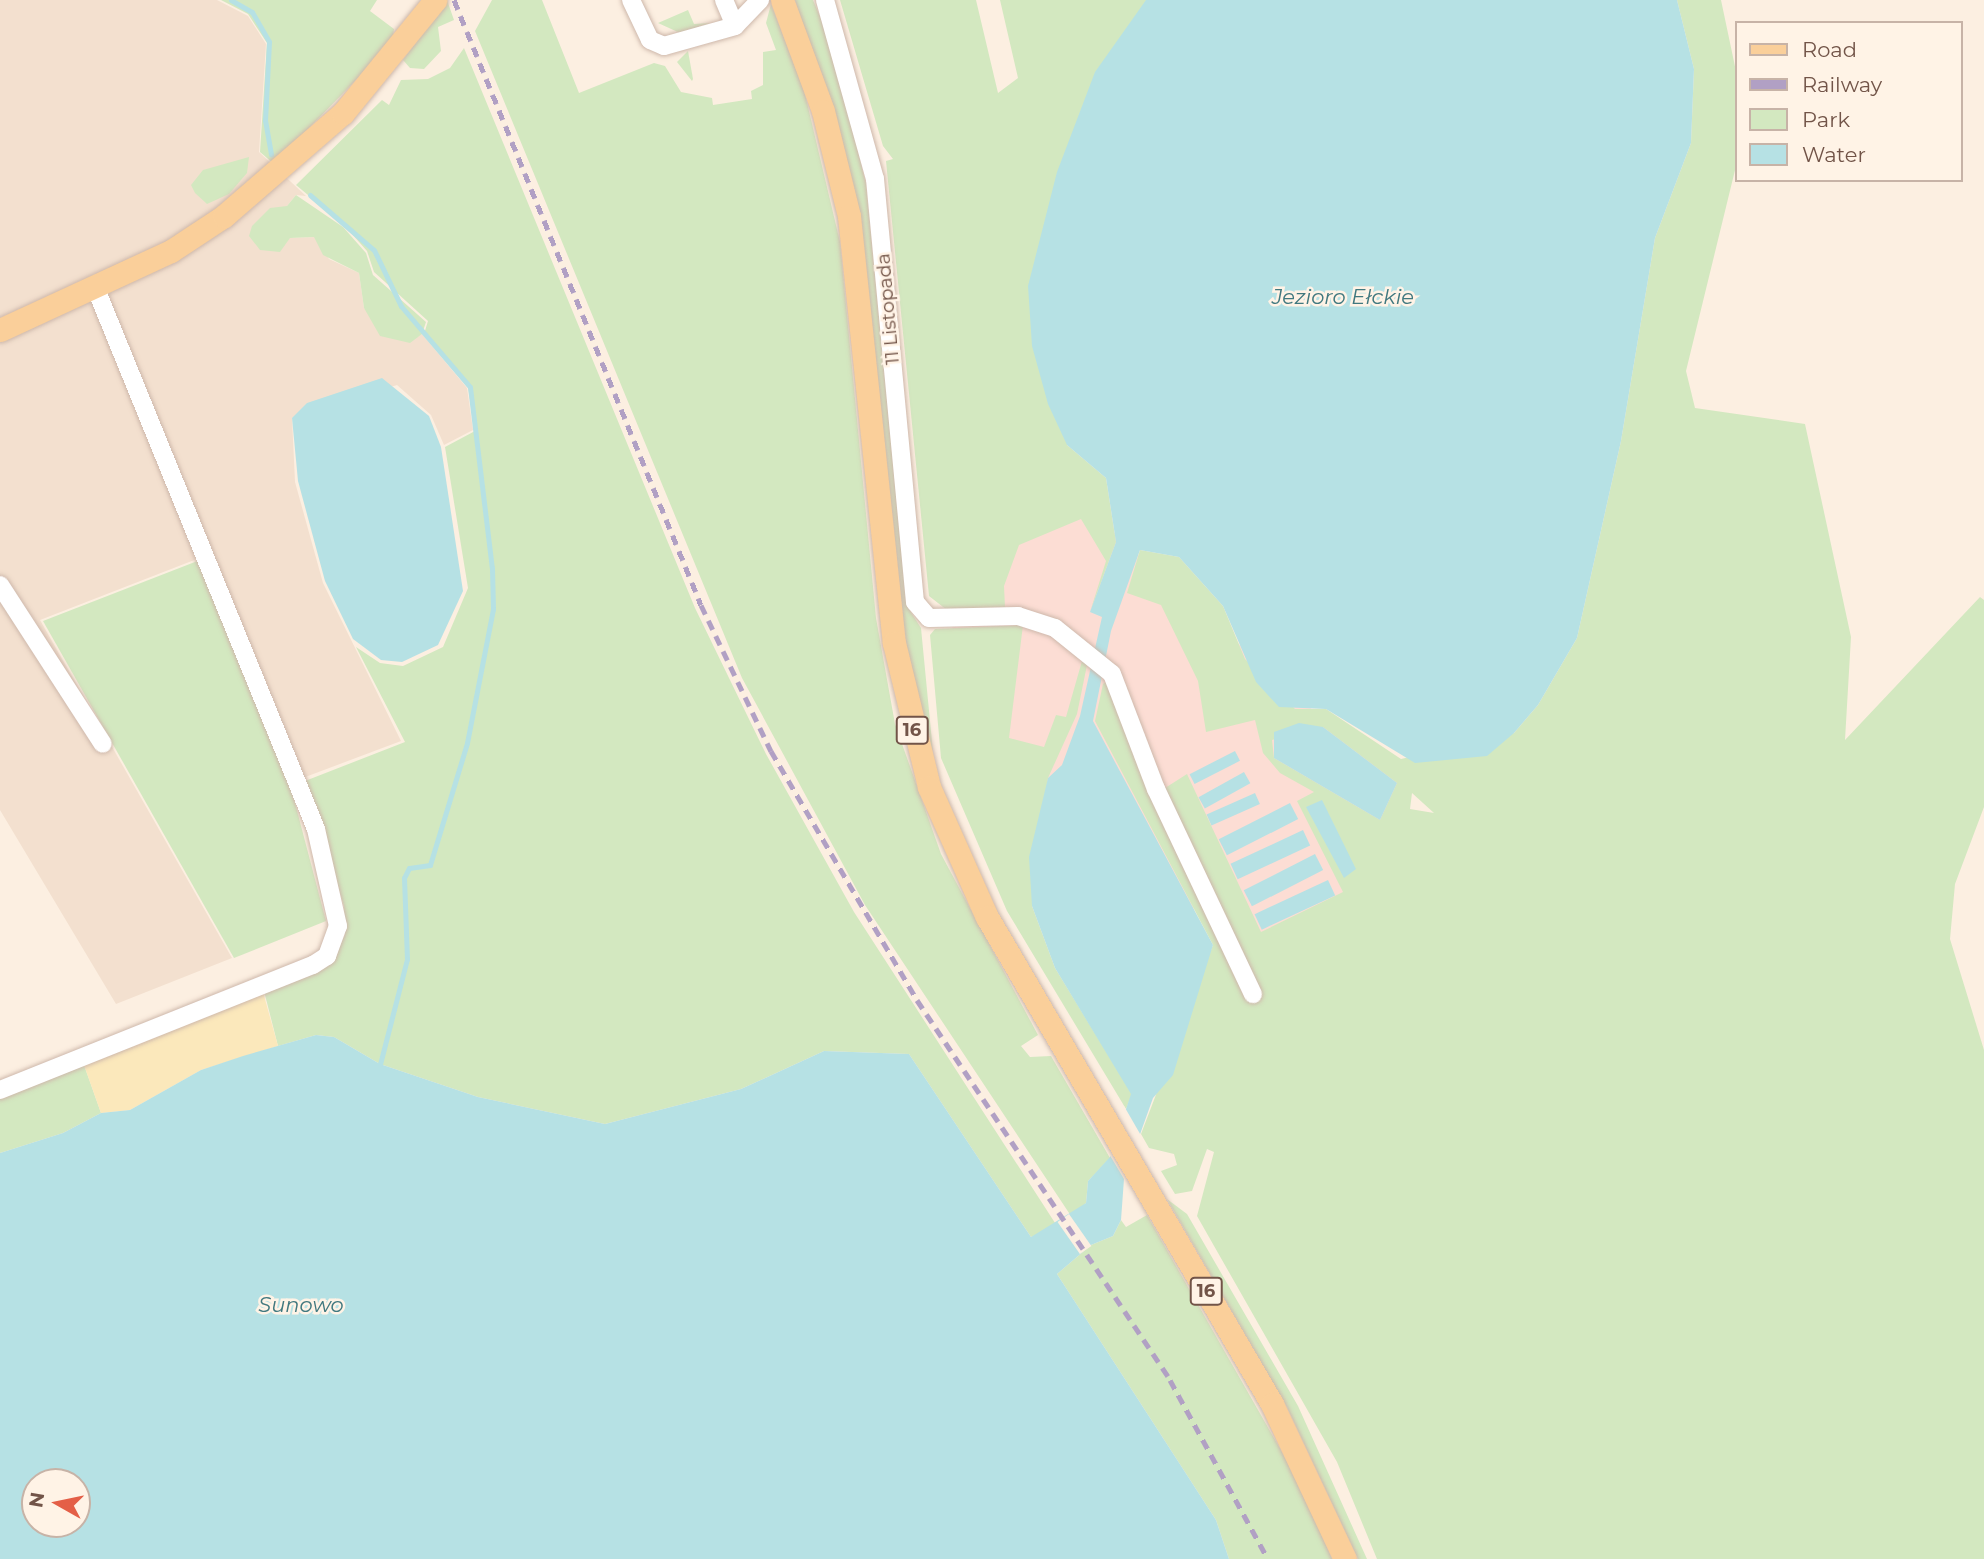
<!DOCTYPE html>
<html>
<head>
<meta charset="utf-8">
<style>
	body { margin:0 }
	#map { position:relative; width:1984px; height:1559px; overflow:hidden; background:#fcefe1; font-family:Montserrat,sans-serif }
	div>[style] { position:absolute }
	.residential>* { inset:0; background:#f3e0cf }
	.commercial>* { inset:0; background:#fcddd4 }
	.green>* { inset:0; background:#d3e8c0 }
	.sand>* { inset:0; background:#fbe8bb }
	.water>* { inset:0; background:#b6e1e4; transform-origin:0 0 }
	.pier>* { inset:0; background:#fcefe1; transform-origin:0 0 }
	.stream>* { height:5px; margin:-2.5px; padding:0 2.5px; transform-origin:2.5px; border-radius:2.5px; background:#b6e1e4 }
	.roads { filter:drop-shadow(0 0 2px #ceb8ab) drop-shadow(0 0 2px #ceb8ab) }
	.minor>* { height:18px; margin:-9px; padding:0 9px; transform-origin:9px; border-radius:9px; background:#fff }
	.major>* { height:23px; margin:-11.5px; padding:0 11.5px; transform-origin:11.5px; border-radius:11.5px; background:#facf9a }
	.rail>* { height:5px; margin-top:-2.5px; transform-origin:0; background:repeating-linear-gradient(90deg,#b1a0c4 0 10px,transparent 0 17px) }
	span { translate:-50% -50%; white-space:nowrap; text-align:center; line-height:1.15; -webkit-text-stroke:5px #fff3e6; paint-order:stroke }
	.shield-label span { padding:2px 5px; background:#fff3e6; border:2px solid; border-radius:5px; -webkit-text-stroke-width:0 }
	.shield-label { font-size:18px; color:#725448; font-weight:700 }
	.street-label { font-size:19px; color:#725448 }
	.water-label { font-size:21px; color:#40787f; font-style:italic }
	.legend { position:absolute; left:1735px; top:21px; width:228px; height:161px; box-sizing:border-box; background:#fff3e6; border:2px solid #c7b3a7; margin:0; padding:9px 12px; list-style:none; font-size:21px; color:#725448 }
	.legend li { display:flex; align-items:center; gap:14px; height:35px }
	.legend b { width:35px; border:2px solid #c7b3a7 }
	.north { position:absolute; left:21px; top:1468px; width:70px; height:70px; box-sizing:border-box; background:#fff3e6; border:2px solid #c7b3a7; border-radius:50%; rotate:279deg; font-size:19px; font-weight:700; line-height:28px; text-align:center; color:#725448 }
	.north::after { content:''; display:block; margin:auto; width:24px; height:32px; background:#e45f47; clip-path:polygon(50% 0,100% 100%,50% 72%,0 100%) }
</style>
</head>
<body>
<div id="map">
	<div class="residential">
		<div style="clip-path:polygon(0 0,217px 0,248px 16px,266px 44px,259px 152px,306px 196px,296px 195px,287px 206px,290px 238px,315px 237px,329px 259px,359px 273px,364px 308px,388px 334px,409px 342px,422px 334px,467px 388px,473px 430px,444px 445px,431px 415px,397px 385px,292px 418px,295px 482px,323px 583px,401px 741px,292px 782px,202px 557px,40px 620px,232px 958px,116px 1004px,0 810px)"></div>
	</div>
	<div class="commercial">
		<div style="clip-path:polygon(930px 368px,1325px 721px,1405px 782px,1393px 895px,1271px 958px,964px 762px)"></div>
	</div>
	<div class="green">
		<div style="clip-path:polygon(221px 0,377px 0,370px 11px,394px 29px,392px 43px,274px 164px,260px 152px,267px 43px,248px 14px)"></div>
		<div style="clip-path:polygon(447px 0,454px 20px,438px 27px,441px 51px,424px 69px,410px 68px,403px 60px)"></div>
		<div style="clip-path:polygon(492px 0,542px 0,579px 93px,654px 63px,665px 66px,681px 92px,712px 98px,713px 105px,752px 99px,751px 91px,763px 85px,763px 52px,776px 50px,766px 23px,771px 4px,804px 90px,840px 242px,876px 618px,895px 724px,941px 854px,1038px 1035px,1021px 1046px,1030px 1057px,1051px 1056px,1110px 1158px,1088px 1181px,1086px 1203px,1071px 1216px,865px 905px,742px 678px,475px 31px)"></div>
		<div style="clip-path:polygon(795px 0,813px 0,831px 43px,866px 184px,907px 606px,921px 628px,933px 752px,909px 668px,854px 190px)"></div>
		<div style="clip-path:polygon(840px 0,976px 0,998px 93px,1018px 78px,1000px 0,1182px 0,1067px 445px,1106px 478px,1116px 542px,1090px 612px,1106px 561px,1081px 519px,1019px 545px,1004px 586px,1005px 607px,947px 610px,929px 596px,886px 161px,893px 159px,883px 146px)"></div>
		<div style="clip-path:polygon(evenodd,1677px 0,1721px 0,1737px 76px,1737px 162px,1686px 371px,1695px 408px,1805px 424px,1851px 637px,1845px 740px,1980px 597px,1984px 600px,1984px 807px,1955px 884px,1950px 939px,1984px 1050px,1984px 1559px,1377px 1559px,1337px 1462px,1197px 1216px,1214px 1152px,1207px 1149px,1192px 1191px,1175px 1194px,1161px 1171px,1177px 1165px,1174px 1154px,1149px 1148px,1141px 1134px,1213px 945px,1095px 721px,1103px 684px,1107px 681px,1151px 797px,1187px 774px,1261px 932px,1343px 892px,1297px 801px,1314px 792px,1280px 773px,1263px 753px,1255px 720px,1206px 732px,1198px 681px,1161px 605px,1127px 593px,1140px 550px,1179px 557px,1223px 606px,1245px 659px,1295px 709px,1326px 709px,1401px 759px,1514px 733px,1538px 705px,1577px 638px,1621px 441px,1655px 238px,1691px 143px,1694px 69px,1677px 0,1323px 727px,1397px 783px,1380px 820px,1274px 758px,1272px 740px,1323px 727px,1677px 0,1412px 793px,1434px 813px,1410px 809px,1412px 793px)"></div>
		<div style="clip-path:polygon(688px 10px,694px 24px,710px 23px,680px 33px,658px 23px)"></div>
		<div style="clip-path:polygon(464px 48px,695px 608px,766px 754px,854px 912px,1057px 1226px,1031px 1237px,909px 1054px,824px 1051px,741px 1089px,605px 1124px,478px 1097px,380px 1064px,334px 1037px,316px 1035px,278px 1046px,264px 991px,331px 963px,345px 935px,344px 906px,305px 781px,405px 742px,356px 647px,380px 663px,403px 666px,443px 647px,468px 588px,445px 447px,475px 431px,468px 387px,424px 334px,428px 321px,374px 272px,367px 251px,344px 225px,296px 185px,382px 100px,389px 105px,401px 80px,428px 79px,450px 68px)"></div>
		<div style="clip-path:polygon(688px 51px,693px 79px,692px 81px,677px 62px)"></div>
		<div style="clip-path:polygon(249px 157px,247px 173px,229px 194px,207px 204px,195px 193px,191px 185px,203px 170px)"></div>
		<div style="clip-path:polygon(296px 195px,343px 227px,366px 253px,373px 275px,426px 322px,422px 334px,410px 343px,380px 336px,364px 308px,359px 273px,323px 255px,314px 237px,290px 238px,280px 252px,260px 250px,249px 236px,252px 226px,270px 208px,287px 206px)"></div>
		<div style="clip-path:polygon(200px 560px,290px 784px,326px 921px,234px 958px,43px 621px)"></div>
		<div style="clip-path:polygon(1023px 625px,1009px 738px,1044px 747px,1056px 715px,1066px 717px,1082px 661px,1087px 665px,1077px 714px,1048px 778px,1032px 906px,1055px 968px,1132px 1094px,1126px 1109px,1007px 911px,941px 758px,930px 635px,935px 629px)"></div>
		<div style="clip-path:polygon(84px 1065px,101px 1113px,63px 1133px,0 1153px,0 1097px)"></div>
		<div style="clip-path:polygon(1167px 1199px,1187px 1214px,1298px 1406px,1367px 1559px,1358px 1559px,1287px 1407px)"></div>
		<div style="clip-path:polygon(1147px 1215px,1299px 1482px,1332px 1559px,1229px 1559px,1216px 1520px,1057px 1274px,1091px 1245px,1113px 1236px,1121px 1220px,1126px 1227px)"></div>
	</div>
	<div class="sand">
		<div style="clip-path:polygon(263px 992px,278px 1046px,201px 1070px,130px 1110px,101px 1113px,84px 1065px)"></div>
	</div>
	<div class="water">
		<div style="clip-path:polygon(evenodd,1146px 0,1677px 0,1694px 69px,1691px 143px,1655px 238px,1621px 441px,1577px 638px,1538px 705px,1514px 733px,1487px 756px,1415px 763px,1326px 709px,1279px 707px,1256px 682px,1223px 606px,1179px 557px,1140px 550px,1111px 631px,1093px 721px,1213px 945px,1173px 1075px,1153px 1098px,1124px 1179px,1121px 1220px,1113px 1236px,1091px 1245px,1057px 1274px,1216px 1520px,1229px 1559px,0 1559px,0 1153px,63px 1133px,101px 1113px,130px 1110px,201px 1070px,243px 1056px,316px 1035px,334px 1037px,380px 1064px,478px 1097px,605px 1124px,741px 1089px,824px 1051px,909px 1054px,1031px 1237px,1086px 1203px,1088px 1181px,1110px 1157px,1131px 1094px,1055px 968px,1032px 906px,1029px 857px,1048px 778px,1062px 765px,1080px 716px,1102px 617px,1090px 612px,1116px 542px,1106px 478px,1067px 445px,1048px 404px,1032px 346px,1028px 286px,1057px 172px,1095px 72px,1146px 0,35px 1482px,77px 1482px,77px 1524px,35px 1524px,35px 1482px)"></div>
		<div style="clip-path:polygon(382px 378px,429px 416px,441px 447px,463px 591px,438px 645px,402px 662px,381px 660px,353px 639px,325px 581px,298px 481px,292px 418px,307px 403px)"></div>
		<div style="clip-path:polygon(1299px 723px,1323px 727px,1397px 783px,1380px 820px,1274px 758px,1274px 732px)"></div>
		<div style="left:1235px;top:751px;width:11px;height:51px;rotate:63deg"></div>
		<div style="left:1244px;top:772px;width:13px;height:52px;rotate:61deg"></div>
		<div style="left:1255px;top:793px;width:12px;height:53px;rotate:66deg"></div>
		<div style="clip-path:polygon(1322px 800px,1356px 869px,1344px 878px,1306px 807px)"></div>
		<div style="left:1290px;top:803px;width:18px;height:80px;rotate:63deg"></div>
		<div style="left:1303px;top:830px;width:17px;height:80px;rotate:65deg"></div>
		<div style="left:1315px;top:854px;width:18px;height:80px;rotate:63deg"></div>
		<div style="left:1328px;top:880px;width:17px;height:81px;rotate:65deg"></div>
	</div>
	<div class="pier">
		<div style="clip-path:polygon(1124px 1106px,1143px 1139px,1127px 1184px,1108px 1152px)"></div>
		<div style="left:1069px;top:1214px;width:39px;height:14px;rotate:55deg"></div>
	</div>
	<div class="stream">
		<div style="left:231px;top:0;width:24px;rotate:30deg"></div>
		<div style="left:252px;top:12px;width:34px;rotate:60deg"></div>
		<div style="left:269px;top:42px;width:78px;rotate:92.9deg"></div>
		<div style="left:265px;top:120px;width:35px;rotate:80deg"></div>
		<div style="left:310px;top:195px;width:84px;rotate:40.7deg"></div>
		<div style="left:374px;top:250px;width:62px;rotate:64.3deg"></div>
		<div style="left:401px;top:306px;width:106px;rotate:49.6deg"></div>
		<div style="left:470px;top:387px;width:182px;rotate:83.1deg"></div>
		<div style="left:492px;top:568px;width:41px;rotate:88.6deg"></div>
		<div style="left:493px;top:609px;width:136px;rotate:101deg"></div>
		<div style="left:467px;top:743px;width:127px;rotate:106.9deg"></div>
		<div style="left:430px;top:865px;width:21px;rotate:172deg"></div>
		<div style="left:409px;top:868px;width:11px;rotate:117deg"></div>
		<div style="left:404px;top:878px;width:81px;rotate:87.9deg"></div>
		<div style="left:407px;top:959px;width:108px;rotate:104.4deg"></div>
	</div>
	<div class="roads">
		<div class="minor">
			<div style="left:631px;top:0;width:44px;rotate:64.6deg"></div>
			<div style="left:650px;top:40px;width:15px;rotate:23deg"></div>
			<div style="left:664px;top:46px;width:74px;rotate:-15.7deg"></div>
			<div style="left:735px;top:26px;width:36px;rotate:-46deg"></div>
			<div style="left:724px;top:0;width:28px;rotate:67deg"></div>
			<div style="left:825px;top:0;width:186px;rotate:74.4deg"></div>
			<div style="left:875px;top:179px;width:425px;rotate:84.6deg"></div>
			<div style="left:915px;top:602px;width:21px;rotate:49deg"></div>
			<div style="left:929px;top:618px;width:89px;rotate:-1.3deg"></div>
			<div style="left:1018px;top:616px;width:39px;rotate:18deg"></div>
			<div style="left:1055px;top:628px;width:73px;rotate:38.9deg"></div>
			<div style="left:1112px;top:674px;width:123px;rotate:69.1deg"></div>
			<div style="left:1156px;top:789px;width:227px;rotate:64.7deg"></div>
			<div style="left:0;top:585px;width:189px;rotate:57.1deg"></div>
			<div style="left:0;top:1090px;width:337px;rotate:-21.8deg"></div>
			<div style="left:313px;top:965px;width:17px;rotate:-33deg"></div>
			<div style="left:327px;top:956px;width:32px;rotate:-70deg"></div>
			<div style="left:338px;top:926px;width:99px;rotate:-102.8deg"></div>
			<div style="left:316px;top:829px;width:583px;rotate:-112.17deg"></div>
		</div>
		<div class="major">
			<div style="left:782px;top:0;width:118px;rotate:69.7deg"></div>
			<div style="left:823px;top:111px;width:108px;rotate:76.1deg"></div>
			<div style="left:849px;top:216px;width:429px;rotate:84deg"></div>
			<div style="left:894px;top:643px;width:148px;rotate:76.3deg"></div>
			<div style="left:929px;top:787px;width:142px;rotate:66deg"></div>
			<div style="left:987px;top:917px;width:564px;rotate:59.66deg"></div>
			<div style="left:1272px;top:1404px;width:171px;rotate:64.8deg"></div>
			<div style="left:0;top:330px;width:188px;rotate:-24.8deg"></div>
			<div style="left:171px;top:251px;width:64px;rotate:-33.4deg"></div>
			<div style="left:224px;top:216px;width:157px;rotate:-40.9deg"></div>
			<div style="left:343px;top:113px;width:146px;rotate:-50.8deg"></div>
		</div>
	</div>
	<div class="rail">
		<div style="left:454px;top:0;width:653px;rotate:67.79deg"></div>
		<div style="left:701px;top:605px;width:162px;rotate:64.4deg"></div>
		<div style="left:771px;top:751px;width:289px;rotate:59.6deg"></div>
		<div style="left:917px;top:1000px;width:457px;rotate:56.3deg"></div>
		<div style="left:1170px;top:1380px;width:204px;rotate:61.3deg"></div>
	</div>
	<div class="shield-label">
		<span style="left:912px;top:730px">16</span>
		<span style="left:1206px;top:1291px">16</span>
	</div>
	<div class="street-label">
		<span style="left:888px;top:309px;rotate:-95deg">11 Listopada</span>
	</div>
	<div class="water-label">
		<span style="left:1343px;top:297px">Jezioro Ełckie</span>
		<span style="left:301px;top:1305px">Sunowo</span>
	</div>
	<ul class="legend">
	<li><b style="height:9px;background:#facf9a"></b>Road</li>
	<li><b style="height:9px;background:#b1a0c4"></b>Railway</li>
	<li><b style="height:19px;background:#d3e8c0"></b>Park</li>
	<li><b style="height:19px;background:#b6e1e4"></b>Water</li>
	</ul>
	<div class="north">N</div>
</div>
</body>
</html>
